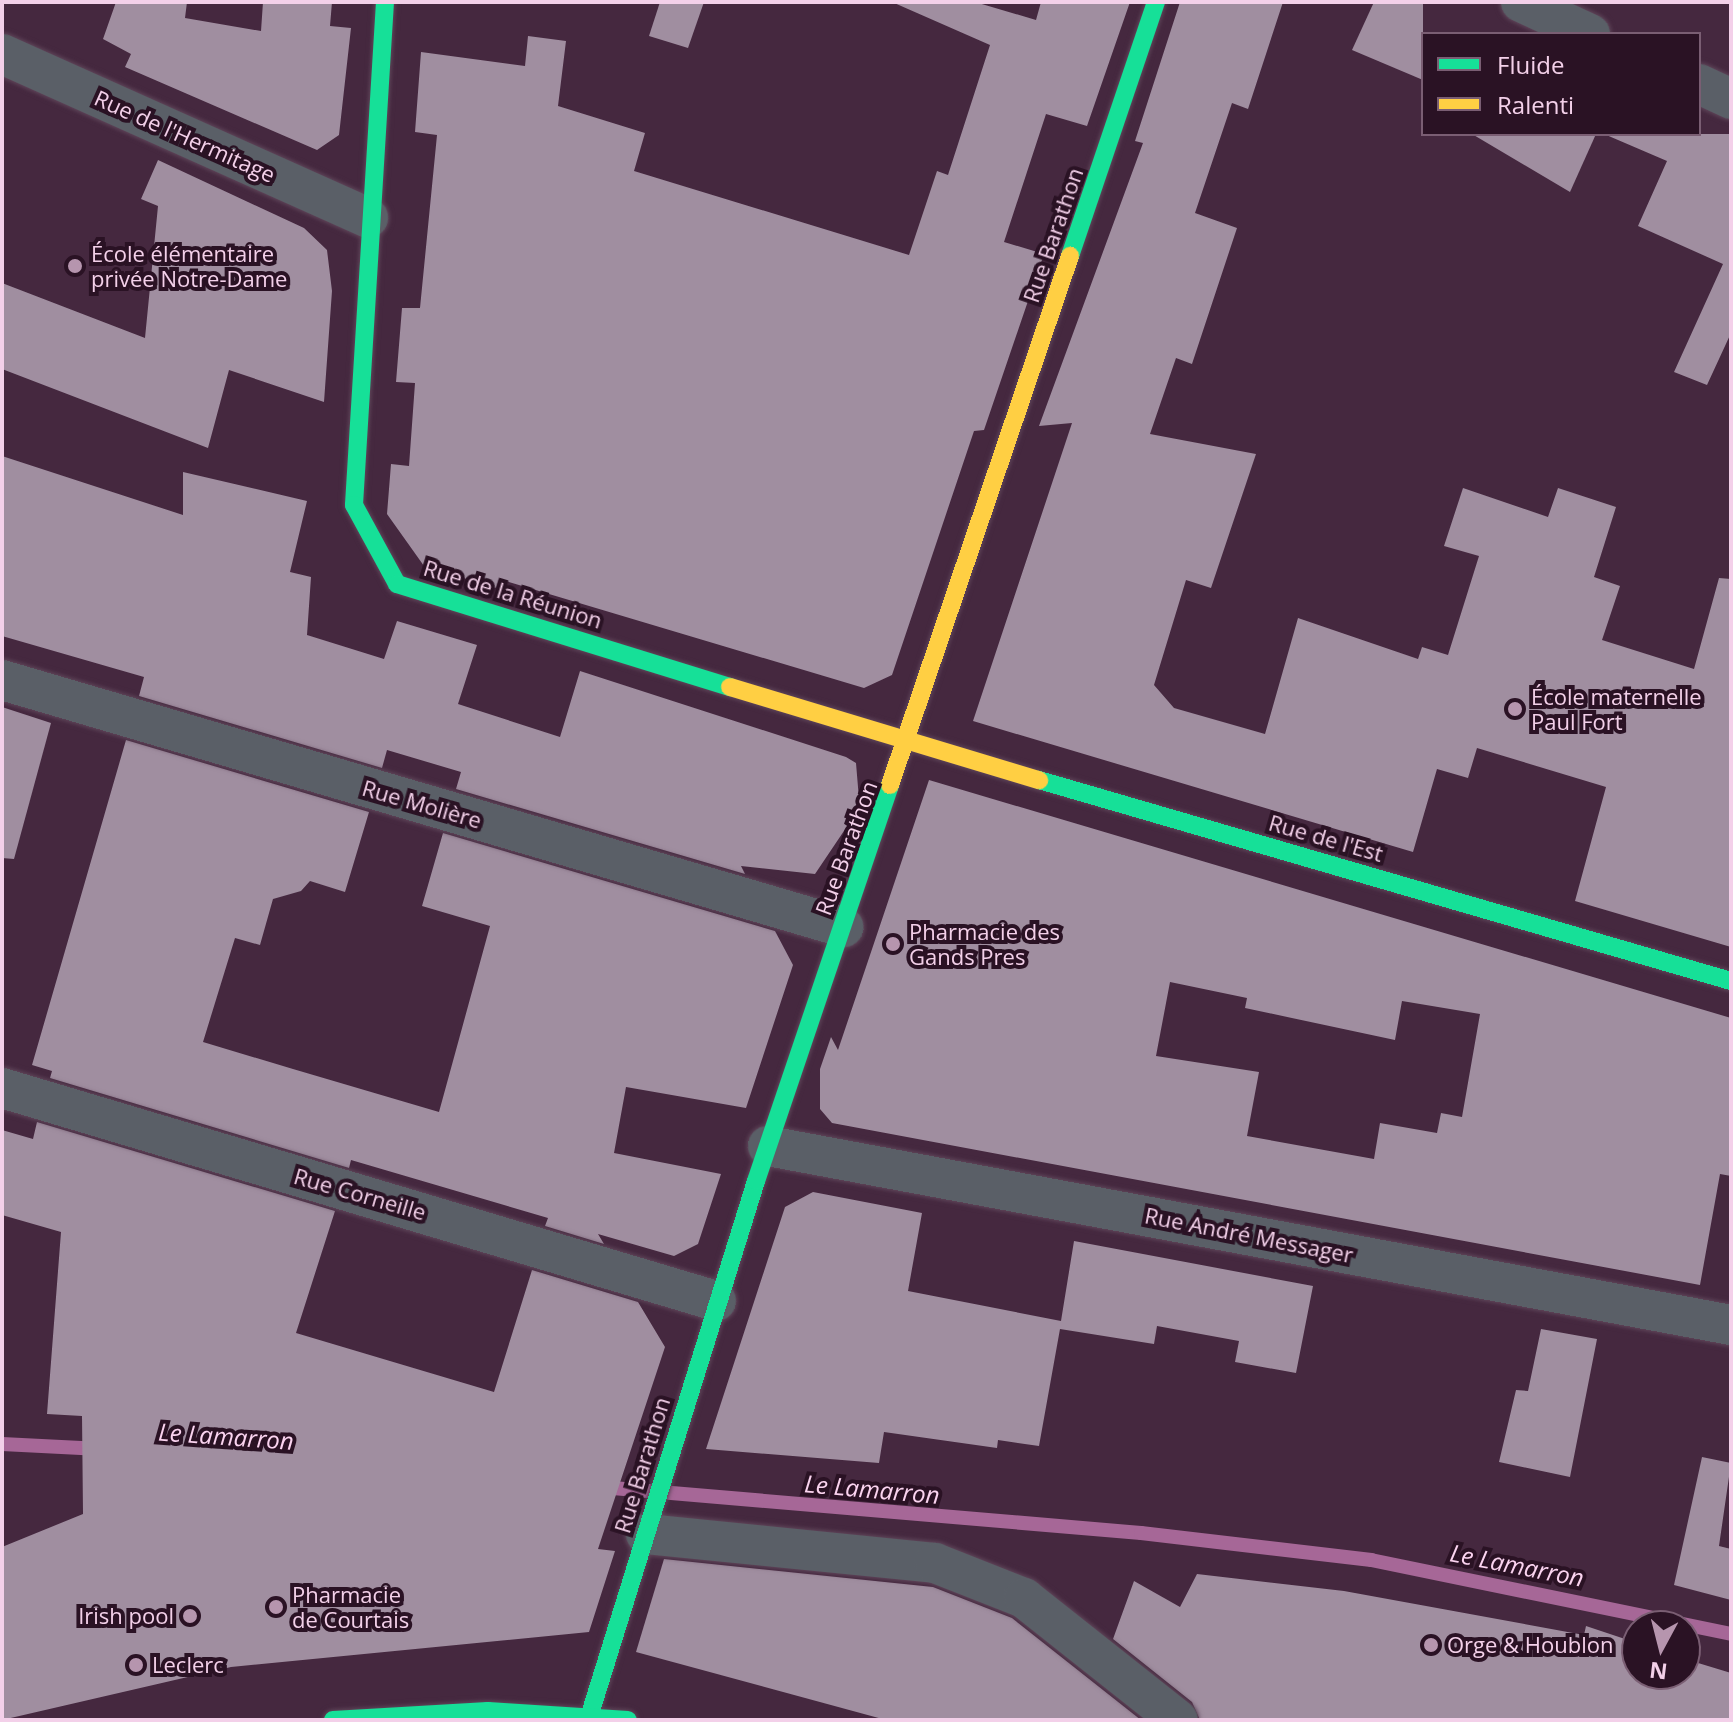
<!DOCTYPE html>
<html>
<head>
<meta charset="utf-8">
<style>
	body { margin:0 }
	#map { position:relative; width:1733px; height:1722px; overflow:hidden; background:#45283f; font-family:"Open Sans",sans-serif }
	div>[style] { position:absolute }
	.stream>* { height:14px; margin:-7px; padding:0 7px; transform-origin:7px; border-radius:7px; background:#a66797 }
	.building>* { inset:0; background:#a08ea0 }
	.roads { filter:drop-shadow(0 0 2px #5e4559) drop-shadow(0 0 2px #5e4559) }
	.street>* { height:40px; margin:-20px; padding:0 20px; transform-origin:20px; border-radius:20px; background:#5a5f67 }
	.fast>* { height:18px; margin:-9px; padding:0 9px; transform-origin:9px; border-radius:9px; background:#16e098 }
	.slow>* { height:18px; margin:-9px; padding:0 9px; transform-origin:9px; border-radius:9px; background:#ffcf43 }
	.dots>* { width:22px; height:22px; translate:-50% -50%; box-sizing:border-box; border:4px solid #2a1224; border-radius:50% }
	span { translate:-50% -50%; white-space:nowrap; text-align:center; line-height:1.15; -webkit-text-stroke:8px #2a1224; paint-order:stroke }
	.street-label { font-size:22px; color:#f3d0e9 }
	.poi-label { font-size:22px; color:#f3d0e9 }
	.left { translate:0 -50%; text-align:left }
	.right { translate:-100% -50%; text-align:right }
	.water-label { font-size:24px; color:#fbd4f0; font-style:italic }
	.frame { position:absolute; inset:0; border:4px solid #f3d0e9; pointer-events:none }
	.legend { position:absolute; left:1421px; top:32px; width:280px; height:104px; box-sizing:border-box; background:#2a1224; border:2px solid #7a5e73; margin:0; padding:10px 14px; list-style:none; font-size:24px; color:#f3d0e9 }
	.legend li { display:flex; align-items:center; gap:16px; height:40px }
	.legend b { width:40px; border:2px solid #7a5e73 }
	.north { position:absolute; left:1621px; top:1610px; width:80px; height:80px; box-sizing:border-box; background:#2a1224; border:2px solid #7a5e73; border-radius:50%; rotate:187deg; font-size:22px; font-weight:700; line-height:32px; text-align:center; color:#f3d0e9 }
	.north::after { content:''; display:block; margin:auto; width:28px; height:36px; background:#b695ae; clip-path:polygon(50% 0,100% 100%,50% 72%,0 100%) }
</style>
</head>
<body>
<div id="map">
	<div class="stream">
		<div style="left:2px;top:1444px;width:99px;rotate:2.9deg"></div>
		<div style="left:601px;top:1487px;width:542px;rotate:4.87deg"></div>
		<div style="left:1141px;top:1533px;width:232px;rotate:6.7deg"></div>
		<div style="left:1371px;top:1560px;width:368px;rotate:11.6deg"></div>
	</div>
	<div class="building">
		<div style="clip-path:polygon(116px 2px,187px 2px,185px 18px,261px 31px,263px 2px,332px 2px,330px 26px,351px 28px,339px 135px,317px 150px,125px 67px,131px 54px,103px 39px)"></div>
		<div style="clip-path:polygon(660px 2px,704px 2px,688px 48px,649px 36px)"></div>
		<div style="clip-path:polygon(892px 2px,975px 2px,1036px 20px,1041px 2px,1130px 2px,1087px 126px,1046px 114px,1004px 242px,1044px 254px,984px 430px,974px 431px,892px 675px,864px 688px,499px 579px,496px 588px,424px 566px,387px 514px,391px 464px,409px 466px,415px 383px,396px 382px,402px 308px,420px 308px,437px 135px,415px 132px,421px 52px,525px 66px,528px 36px,566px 41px,558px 106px,645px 133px,634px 171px,909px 255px,937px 171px,948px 175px,990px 45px)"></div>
		<div style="clip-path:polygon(1180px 2px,1283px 2px,1248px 109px,1232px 103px,1195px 213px,1237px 228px,1192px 364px,1176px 358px,1150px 434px,1256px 454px,1211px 588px,1186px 580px,1154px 685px,1174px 708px,1265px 734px,1298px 618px,1418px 659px,1422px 647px,1448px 655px,1479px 556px,1444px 546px,1463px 488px,1548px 517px,1558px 488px,1616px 507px,1594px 577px,1620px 586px,1602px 640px,1694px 669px,1719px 578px,1731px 579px,1731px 947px,1575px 901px,1606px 787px,1477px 748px,1468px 778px,1437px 769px,1413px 852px,973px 721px,1072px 423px,1039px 426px,1143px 143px,1135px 141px)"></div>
		<div style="clip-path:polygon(1374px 2px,1423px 2px,1423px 80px,1352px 50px)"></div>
		<div style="clip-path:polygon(1472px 134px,1596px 134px,1570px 192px)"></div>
		<div style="clip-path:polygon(1604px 134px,1731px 134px,1731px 333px,1707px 385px,1674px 372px,1723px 264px,1638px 226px,1667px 161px)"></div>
		<div style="clip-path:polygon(158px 160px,304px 228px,327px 250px,332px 291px,324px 402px,229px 370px,208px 448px,2px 369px,2px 283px,145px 338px,158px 206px,141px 199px)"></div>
		<div style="clip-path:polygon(2px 456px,183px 515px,183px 472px,307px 501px,290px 572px,311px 577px,307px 635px,384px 659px,397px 621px,477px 645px,458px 704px,560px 737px,580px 671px,846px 757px,856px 763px,859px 799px,852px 819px,815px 874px,741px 866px,745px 874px,456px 789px,461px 772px,387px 750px,382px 768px,139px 696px,144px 677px,2px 636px)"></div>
		<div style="clip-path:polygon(2px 707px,51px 723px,14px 859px,2px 858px)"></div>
		<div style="clip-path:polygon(126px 740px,369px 812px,345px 892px,310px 881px,301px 891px,273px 899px,260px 945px,235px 938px,203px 1042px,293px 1069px,439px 1112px,490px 926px,422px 906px,443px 833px,775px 931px,793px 965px,746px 1108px,626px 1087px,614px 1153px,721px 1174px,698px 1244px,674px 1256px,598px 1234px,604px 1244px,545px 1226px,548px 1218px,351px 1160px,349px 1168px,50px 1078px,52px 1071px,32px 1065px)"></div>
		<div style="clip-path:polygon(evenodd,929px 780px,1731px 1018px,1731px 1176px,1720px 1174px,1700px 1285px,832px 1123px,820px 1109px,820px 1069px,831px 1037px,838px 1050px,929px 780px,1170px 982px,1247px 998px,1245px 1008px,1395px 1040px,1402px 1001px,1480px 1014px,1462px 1117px,1441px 1113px,1437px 1133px,1380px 1123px,1374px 1159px,1247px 1136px,1259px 1072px,1156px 1056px,1170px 982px)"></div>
		<div style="clip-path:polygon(37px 1122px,335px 1211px,296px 1333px,494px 1392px,532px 1270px,638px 1302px,665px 1347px,598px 1549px,615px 1551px,589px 1632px,231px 1667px,2px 1720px,2px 1547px,83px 1514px,82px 1416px,47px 1414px,61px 1232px,2px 1215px,2px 1130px,33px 1139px)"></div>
		<div style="clip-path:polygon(813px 1192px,922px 1213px,908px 1291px,1061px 1321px,1074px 1241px,1313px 1286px,1296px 1373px,1235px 1362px,1239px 1341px,1157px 1326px,1154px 1344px,1060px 1329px,1039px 1446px,998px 1440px,997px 1448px,884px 1432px,879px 1463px,706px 1449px,785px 1207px)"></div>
		<div style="clip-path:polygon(1541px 1329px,1597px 1339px,1570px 1477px,1499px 1462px,1516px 1390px,1528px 1391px)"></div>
		<div style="clip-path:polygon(1702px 1457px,1731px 1463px,1719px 1546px,1731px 1549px,1731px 1600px,1674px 1585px)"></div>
		<div style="clip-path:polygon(664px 1559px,933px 1587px,1012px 1618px,1141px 1720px,886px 1720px,636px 1652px)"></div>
		<div style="clip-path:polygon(1197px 1574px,1344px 1591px,1584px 1635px,1586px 1626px,1637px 1643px,1637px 1674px,1685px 1674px,1685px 1659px,1731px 1673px,1731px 1720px,1200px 1720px,1192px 1702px,1113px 1639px,1134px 1581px,1180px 1607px)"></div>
	</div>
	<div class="roads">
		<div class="street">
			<div style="left:1521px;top:2px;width:76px;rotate:24.9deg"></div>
			<div style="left:2px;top:54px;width:401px;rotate:24.1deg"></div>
			<div style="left:1699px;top:84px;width:35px;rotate:25deg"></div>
			<div style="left:2px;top:680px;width:877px;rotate:16.37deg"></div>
			<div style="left:2px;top:1088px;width:745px;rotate:16.61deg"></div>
			<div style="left:768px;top:1146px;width:979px;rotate:10.53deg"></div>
			<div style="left:646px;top:1534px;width:290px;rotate:5.7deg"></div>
			<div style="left:935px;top:1563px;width:96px;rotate:21.5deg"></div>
			<div style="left:1024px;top:1598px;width:196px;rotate:38.4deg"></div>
		</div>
		<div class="fast">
			<div style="left:385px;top:2px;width:504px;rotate:93.53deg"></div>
			<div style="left:354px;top:505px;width:90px;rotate:61.4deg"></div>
			<div style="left:397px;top:584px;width:349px;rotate:17.2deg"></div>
			<div style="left:1070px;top:256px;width:268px;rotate:-71.3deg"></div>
			<div style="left:1039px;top:780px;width:721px;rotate:16.2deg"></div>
			<div style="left:590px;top:1714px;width:558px;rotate:-72.7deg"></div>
			<div style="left:756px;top:1181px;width:418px;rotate:-71.3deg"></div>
			<div style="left:333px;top:1720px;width:155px;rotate:-3.3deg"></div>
			<div style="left:488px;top:1711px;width:140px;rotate:3.7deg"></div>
		</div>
		<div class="slow">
			<div style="left:730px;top:687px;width:323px;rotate:16.8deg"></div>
			<div style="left:890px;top:785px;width:559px;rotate:-71.21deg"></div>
		</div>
	</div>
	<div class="dots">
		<div style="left:75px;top:266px;background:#b695ae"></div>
		<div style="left:1515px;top:709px;background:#b695ae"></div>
		<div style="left:893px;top:944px;background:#b695ae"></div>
		<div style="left:276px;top:1607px;background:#b695ae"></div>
		<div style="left:190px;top:1616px;background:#b695ae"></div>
		<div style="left:1431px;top:1645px;background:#b695ae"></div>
		<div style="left:136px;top:1665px;background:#b695ae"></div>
	</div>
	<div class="street-label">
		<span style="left:185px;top:136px;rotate:24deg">Rue de l'Hermitage</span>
		<span style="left:1053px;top:235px;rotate:-71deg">Rue Barathon</span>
		<span style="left:513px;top:594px;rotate:17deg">Rue de la Réunion</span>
		<span style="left:422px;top:804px;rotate:16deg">Rue Molière</span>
		<span style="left:1326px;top:838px;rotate:16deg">Rue de l'Est</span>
		<span style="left:846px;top:848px;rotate:-70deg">Rue Barathon</span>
		<span style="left:360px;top:1194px;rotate:16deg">Rue Corneille</span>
		<span style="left:1249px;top:1235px;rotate:11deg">Rue André Messager</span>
		<span style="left:642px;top:1465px;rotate:-73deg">Rue Barathon</span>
	</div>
	<div class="poi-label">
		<span class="left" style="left:91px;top:266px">École élémentaire<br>privée Notre-Dame</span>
		<span class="left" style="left:1531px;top:709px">École maternelle<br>Paul Fort</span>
		<span class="left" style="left:909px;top:944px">Pharmacie des<br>Gands Pres</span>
		<span class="left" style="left:292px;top:1607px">Pharmacie<br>de Courtais</span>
		<span class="right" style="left:174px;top:1616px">Irish pool</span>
		<span class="left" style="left:1447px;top:1645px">Orge &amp; Houblon</span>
		<span class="left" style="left:152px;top:1665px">Leclerc</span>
	</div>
	<div class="water-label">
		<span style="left:226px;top:1436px;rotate:4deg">Le Lamarron</span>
		<span style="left:872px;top:1489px;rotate:5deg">Le Lamarron</span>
		<span style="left:1517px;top:1565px;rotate:11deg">Le Lamarron</span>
	</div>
	<div class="frame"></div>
	<ul class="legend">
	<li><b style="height:10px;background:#16e098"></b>Fluide</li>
	<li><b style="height:10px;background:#ffcf43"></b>Ralenti</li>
	</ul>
	<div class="north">N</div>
</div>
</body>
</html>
